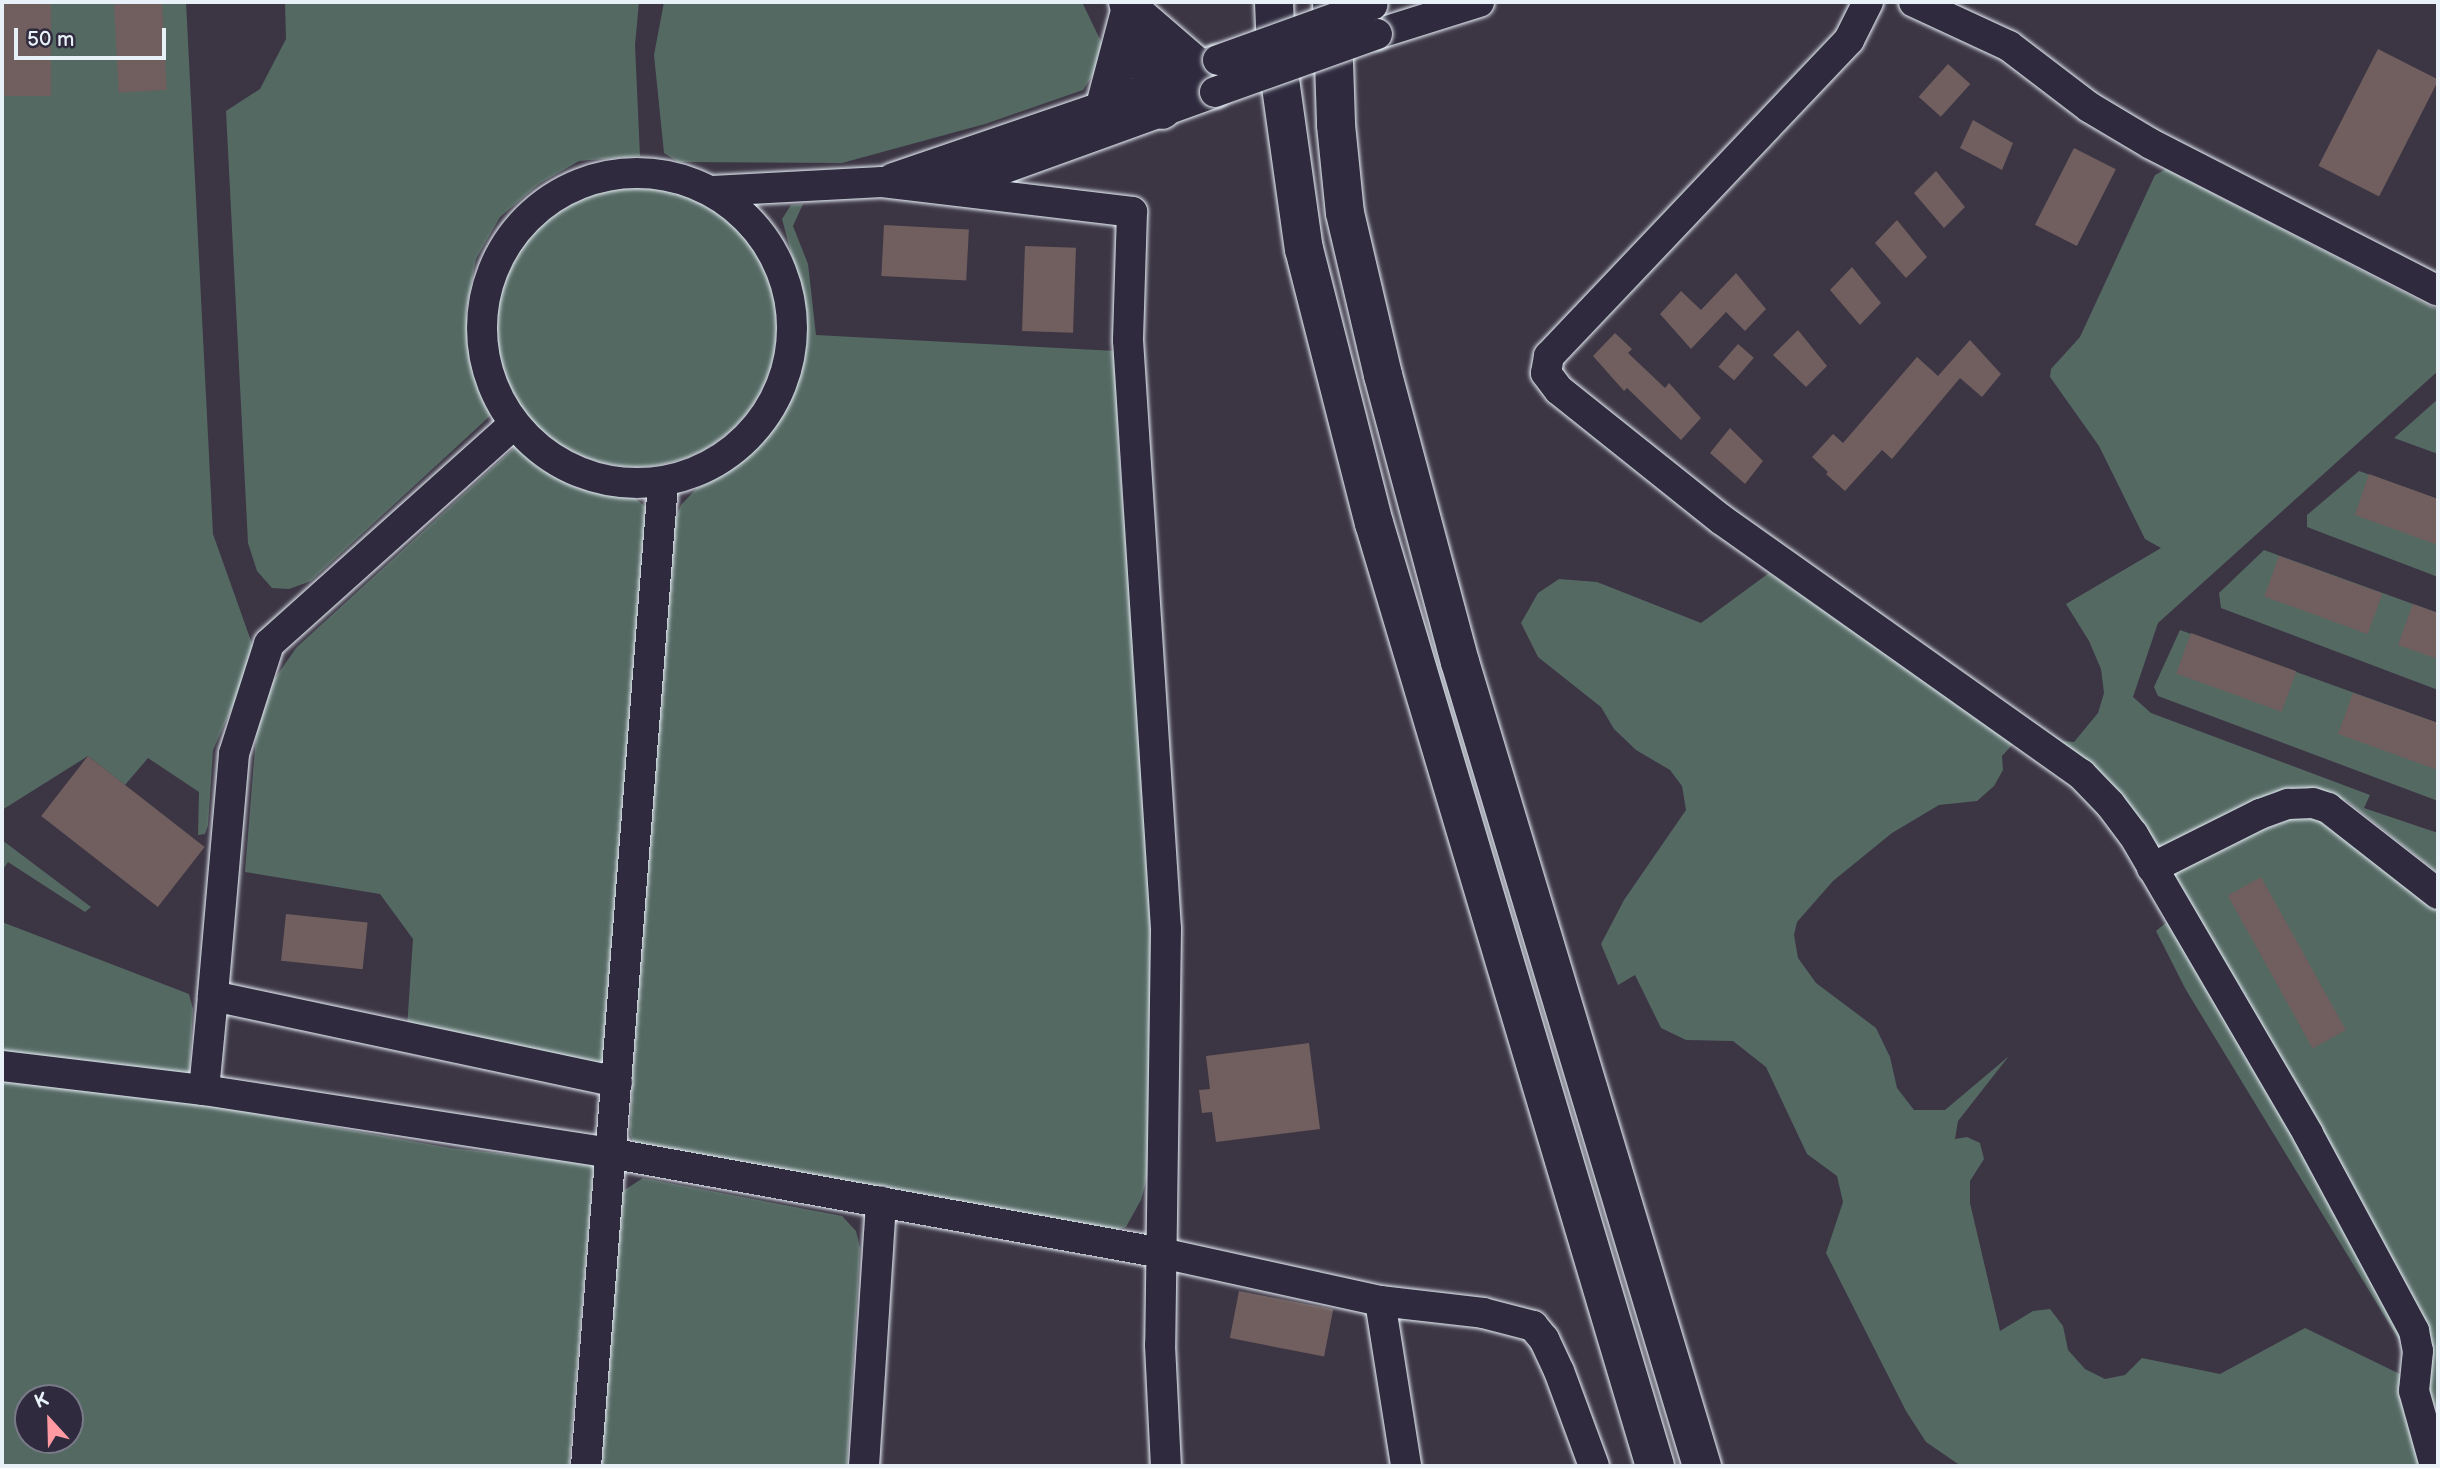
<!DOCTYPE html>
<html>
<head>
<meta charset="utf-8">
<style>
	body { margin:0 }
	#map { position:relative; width:2440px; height:1468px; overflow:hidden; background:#3c3544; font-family:"Balsamiq Sans",sans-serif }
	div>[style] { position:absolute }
	.green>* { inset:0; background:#556963 }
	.round { border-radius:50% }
	.building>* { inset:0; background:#705f5e; transform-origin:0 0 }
	.roads { filter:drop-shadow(0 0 2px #e8f1f8) drop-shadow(0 0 2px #e8f1f8) }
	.minor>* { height:30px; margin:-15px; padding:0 15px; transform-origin:15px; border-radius:15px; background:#2f2a3d }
	.minor>.ring { margin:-15px; padding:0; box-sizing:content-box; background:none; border:30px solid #2f2a3d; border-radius:50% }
	.highway>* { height:38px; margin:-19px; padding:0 19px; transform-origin:19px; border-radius:19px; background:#2f2a3d }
	.bridges { filter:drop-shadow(0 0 2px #e8f1f8) drop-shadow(0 0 2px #e8f1f8) }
	.minor-bridge>* { height:30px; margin:-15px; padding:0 15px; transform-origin:15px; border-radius:15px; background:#2f2a3d }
	span { translate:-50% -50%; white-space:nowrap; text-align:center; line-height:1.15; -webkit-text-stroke:5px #2f2a3d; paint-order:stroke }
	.frame { position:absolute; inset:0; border:4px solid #e8f1f8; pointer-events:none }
	.north { position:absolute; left:14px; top:1384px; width:70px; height:70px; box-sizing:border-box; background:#2f2a3d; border:2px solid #797a88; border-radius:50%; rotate:338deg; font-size:19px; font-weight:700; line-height:28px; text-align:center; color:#e8f1f8 }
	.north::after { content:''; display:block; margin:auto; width:24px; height:32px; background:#ff9aa2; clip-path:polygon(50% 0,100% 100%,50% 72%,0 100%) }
	.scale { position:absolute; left:14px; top:28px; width:152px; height:32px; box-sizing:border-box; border:4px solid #e8f1f8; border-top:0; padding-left:9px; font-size:21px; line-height:24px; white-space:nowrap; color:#e8f1f8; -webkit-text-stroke:5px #2f2a3d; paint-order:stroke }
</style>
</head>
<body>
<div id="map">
	<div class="green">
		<div style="clip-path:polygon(2px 2px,186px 2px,213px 534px,256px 655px,213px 750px,208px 825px,205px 834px,198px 835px,199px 792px,148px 758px,125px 785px,88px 756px,2px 810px)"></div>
		<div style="clip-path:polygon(285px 2px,639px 2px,635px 45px,640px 156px,579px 161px,539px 184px,500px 217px,476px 259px,466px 313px,480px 394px,491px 415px,311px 581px,289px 589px,272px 588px,257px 571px,248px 543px,226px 111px,260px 89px,286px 39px)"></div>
		<div style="clip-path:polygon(664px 2px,1082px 2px,1107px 54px,1083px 90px,985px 124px,842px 163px,678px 162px,664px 153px,654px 55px)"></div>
		<div style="clip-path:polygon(2166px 169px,2438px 310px,2438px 371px,2158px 623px,2133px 697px,2151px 713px,2370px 795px,2364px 808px,2438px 833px,2438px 873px,2347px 801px,2312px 788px,2152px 853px,2038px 727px,2063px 741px,2074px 742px,2098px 713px,2104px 693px,2101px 669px,2089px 641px,2066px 604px,2161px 548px,2145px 539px,2099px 446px,2050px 377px,2051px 369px,2080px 337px,2155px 175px)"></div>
		<div class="round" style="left:495px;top:185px;width:282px;height:282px"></div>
		<div style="clip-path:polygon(803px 204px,793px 226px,808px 264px,816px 335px,1116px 351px,1119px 453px,1156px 925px,1153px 1155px,1141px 1200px,1126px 1227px,1110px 1231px,634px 1144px,630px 1135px,637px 945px,671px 532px,681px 505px,697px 488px,727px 473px,769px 434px,795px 387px,804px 334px,802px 293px,782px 219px,791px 205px)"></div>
		<div style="clip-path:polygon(2438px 399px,2438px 454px,2394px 438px)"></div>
		<div style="clip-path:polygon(516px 446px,539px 468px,571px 485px,636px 499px,646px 507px,605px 1072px,407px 1028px,413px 939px,380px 894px,245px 872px,256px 737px,269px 687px,296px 648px)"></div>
		<div style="clip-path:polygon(2359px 471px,2438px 499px,2438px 577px,2307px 527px,2307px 515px)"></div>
		<div style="clip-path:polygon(2264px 550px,2438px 613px,2438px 690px,2221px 608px,2219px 593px)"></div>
		<div style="clip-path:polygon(1769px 573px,2014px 743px,2002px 756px,2003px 770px,1994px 786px,1977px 801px,1939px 805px,1892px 833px,1833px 881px,1797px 922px,1794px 935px,1798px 958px,1816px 983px,1876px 1028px,1890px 1057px,1897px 1088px,1914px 1110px,1945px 1110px,2009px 1056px,1958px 1121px,1955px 1139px,1967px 1137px,1980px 1143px,1984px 1159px,1970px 1181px,1970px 1203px,2000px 1331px,2033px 1311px,2050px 1309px,2063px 1326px,2068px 1350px,2085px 1369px,2105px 1379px,2125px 1375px,2142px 1358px,2220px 1374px,2305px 1328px,2404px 1376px,2401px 1343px,2186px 990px,2156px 931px,2168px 921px,2302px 1149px,2408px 1348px,2404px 1413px,2423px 1466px,1961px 1466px,1926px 1442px,1906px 1411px,1826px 1253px,1843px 1202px,1837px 1176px,1807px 1154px,1766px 1067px,1733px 1041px,1686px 1040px,1661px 1028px,1635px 975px,1618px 985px,1601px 944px,1624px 900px,1686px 810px,1682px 786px,1670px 770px,1636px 750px,1614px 729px,1601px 707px,1538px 657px,1521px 623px,1538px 593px,1559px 579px,1597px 582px,1701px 623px)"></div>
		<div style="clip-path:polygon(2180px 630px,2438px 723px,2438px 801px,2158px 696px,2154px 687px)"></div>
		<div style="clip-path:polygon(2292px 816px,2312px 816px,2334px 827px,2438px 909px,2438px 1418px,2427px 1384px,2431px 1336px,2410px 1291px,2172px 873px,2217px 847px)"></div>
		<div style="clip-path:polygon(2px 840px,91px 907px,85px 912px,8px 862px,2px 871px)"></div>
		<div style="clip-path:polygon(2px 922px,189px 994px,193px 1009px,189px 1081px,2px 1052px)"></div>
		<div style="clip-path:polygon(evenodd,15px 1076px,151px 1095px,451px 1148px,594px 1164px,569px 1466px,2px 1466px,2px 1083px,15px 1076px,28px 1398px,70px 1398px,70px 1440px,28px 1440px,28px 1398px)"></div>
		<div style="clip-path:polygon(643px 1178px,842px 1216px,856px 1231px,860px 1248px,847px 1466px,601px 1466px,620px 1205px,623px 1191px)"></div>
	</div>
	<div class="building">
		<div style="left:2px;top:2px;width:49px;height:94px"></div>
		<div style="left:162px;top:2px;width:88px;height:48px;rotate:87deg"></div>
		<div style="left:2378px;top:49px;width:68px;height:131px;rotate:27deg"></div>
		<div style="left:1948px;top:64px;width:30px;height:44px;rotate:42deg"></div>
		<div style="clip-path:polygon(1973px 120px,2013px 143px,2002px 170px,1960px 148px)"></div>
		<div style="left:2074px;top:148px;width:47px;height:86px;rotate:27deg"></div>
		<div style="clip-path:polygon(1936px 171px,1965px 207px,1944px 228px,1914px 193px)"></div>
		<div style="clip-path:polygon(1897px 220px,1927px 257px,1906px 278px,1875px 243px)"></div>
		<div style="left:884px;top:225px;width:85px;height:51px;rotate:3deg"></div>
		<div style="left:1025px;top:246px;width:51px;height:85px;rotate:2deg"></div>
		<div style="clip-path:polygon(1852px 267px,1881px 303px,1860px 325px,1830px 290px)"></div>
		<div style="clip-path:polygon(1736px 273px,1766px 309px,1745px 331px,1726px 312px,1691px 349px,1660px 314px,1681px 291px,1701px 310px)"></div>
		<div style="clip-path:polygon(1798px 330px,1827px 366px,1806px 387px,1773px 355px)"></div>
		<div style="clip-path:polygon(1615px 333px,1632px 349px,1628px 353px,1665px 388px,1669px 383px,1701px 418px,1681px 440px,1627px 388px,1624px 391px,1593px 356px)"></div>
		<div style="clip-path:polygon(1970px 340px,2001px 374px,1982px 397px,1960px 378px,1892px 459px,1882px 450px,1845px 491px,1826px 474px,1828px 472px,1812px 457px,1833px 434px,1843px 443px,1917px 357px,1938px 376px)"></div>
		<div style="left:1738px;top:344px;width:21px;height:30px;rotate:41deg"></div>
		<div style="clip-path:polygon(1730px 428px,1763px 461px,1745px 484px,1710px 453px)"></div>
		<div style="clip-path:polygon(2369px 474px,2438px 499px,2438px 545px,2355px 515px)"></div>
		<div style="left:2279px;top:556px;width:110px;height:43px;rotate:20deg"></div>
		<div style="clip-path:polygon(2413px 604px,2438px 613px,2438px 659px,2398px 645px)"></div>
		<div style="left:2191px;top:633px;width:112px;height:43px;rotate:20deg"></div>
		<div style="clip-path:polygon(2353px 693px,2438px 723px,2438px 770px,2338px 734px)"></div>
		<div style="left:88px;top:756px;width:148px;height:76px;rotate:38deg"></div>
		<div style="left:2261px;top:877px;width:175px;height:38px;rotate:61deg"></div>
		<div style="left:286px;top:914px;width:82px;height:47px;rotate:6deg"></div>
		<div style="clip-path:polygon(1309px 1043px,1320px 1129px,1216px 1142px,1212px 1112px,1202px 1113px,1199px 1090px,1210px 1089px,1206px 1056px)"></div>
		<div style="left:1239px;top:1291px;width:96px;height:48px;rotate:11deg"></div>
	</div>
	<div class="roads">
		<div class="minor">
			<div style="left:1868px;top:2px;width:42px;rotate:116.6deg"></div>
			<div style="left:1849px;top:40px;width:436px;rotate:133.5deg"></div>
			<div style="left:1549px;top:356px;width:17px;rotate:100deg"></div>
			<div style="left:1546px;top:373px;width:21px;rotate:53deg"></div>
			<div style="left:1559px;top:390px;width:208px;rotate:38.6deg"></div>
			<div style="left:1722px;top:520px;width:440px;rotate:35.3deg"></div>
			<div style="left:2081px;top:774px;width:42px;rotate:46deg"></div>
			<div style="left:2110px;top:804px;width:38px;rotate:53deg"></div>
			<div style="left:2133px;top:834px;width:347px;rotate:59.7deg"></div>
			<div style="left:2308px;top:1134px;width:224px;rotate:61.7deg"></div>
			<div style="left:2414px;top:1331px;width:20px;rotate:79deg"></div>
			<div style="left:2418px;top:1351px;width:40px;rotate:95.7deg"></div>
			<div style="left:2414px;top:1391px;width:78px;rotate:74.4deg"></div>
			<div style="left:1914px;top:2px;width:105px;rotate:24.9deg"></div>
			<div style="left:2009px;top:46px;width:101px;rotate:37.3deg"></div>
			<div style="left:2089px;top:107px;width:72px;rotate:30.8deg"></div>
			<div style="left:2151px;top:144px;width:322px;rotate:27.1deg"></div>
			<div style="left:1377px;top:34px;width:107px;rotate:-17.4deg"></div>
			<div class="ring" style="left:482px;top:173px;width:280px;height:280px"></div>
			<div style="left:893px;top:178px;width:224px;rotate:-18.8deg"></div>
			<div style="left:1105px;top:106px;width:118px;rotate:-22.4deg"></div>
			<div style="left:956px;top:186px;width:276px;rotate:-19.9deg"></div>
			<div style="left:712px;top:191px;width:170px;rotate:-3deg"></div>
			<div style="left:882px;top:182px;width:252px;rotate:6.8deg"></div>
			<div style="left:1132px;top:212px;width:128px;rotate:91.8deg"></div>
			<div style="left:1128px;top:340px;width:590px;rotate:86.31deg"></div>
			<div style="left:1166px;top:929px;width:416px;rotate:90.8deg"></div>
			<div style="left:1160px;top:1345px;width:121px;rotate:87.2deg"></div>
			<div style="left:514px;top:424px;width:329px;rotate:138.1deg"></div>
			<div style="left:269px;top:644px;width:115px;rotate:107.7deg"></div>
			<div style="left:234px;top:754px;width:243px;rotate:95deg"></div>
			<div style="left:213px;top:996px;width:413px;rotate:12deg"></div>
			<div style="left:2152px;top:868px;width:121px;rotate:-26.6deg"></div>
			<div style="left:2260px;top:814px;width:30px;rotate:-20deg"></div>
			<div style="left:2288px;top:804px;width:25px;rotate:-2deg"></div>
			<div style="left:2313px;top:803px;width:16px;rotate:18deg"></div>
			<div style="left:2328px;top:808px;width:140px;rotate:38deg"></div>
			<div style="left:2px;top:1066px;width:203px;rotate:6.8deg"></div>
			<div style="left:204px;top:1090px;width:410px;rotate:8.8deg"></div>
			<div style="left:609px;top:1153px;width:562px;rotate:10.25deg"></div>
			<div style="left:1162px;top:1253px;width:223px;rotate:12.4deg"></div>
			<div style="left:1380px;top:1301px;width:167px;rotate:81deg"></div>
			<div style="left:204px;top:1090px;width:94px;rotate:-84.5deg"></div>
			<div style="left:1380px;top:1301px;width:104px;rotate:6.6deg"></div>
			<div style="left:1483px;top:1313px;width:52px;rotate:14.6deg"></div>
			<div style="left:1533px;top:1326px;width:17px;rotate:50deg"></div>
			<div style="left:1544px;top:1339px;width:35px;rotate:65deg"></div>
			<div style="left:1559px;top:1371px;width:101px;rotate:69.8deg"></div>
			<div style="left:586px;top:1466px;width:986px;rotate:-85.52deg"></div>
			<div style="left:864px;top:1466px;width:265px;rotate:-86.3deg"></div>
		</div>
		<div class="highway">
			<div style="left:1128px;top:2px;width:113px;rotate:72.5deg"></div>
			<div style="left:1274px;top:2px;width:49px;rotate:87.7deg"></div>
			<div style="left:1276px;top:51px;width:200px;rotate:82deg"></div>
			<div style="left:1304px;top:249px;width:283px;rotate:75.7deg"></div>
			<div style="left:1374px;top:523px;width:984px;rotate:73.41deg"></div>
			<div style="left:1332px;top:2px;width:123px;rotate:88.1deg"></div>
			<div style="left:1336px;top:125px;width:88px;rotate:84.2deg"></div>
			<div style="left:1345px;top:213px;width:166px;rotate:76.8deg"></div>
			<div style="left:1383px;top:375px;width:297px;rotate:75deg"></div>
			<div style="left:1460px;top:662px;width:840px;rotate:73.25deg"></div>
			<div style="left:1132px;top:11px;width:86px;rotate:40.7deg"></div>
			<div style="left:1105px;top:106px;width:94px;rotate:-75.2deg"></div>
		</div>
	</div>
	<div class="bridges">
		<div class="minor-bridge">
			<div style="left:1218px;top:60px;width:164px;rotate:-19.7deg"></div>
			<div style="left:1215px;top:92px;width:172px;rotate:-19.7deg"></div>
		</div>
	</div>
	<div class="frame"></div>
	<div class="north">K</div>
	<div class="scale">50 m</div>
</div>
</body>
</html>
